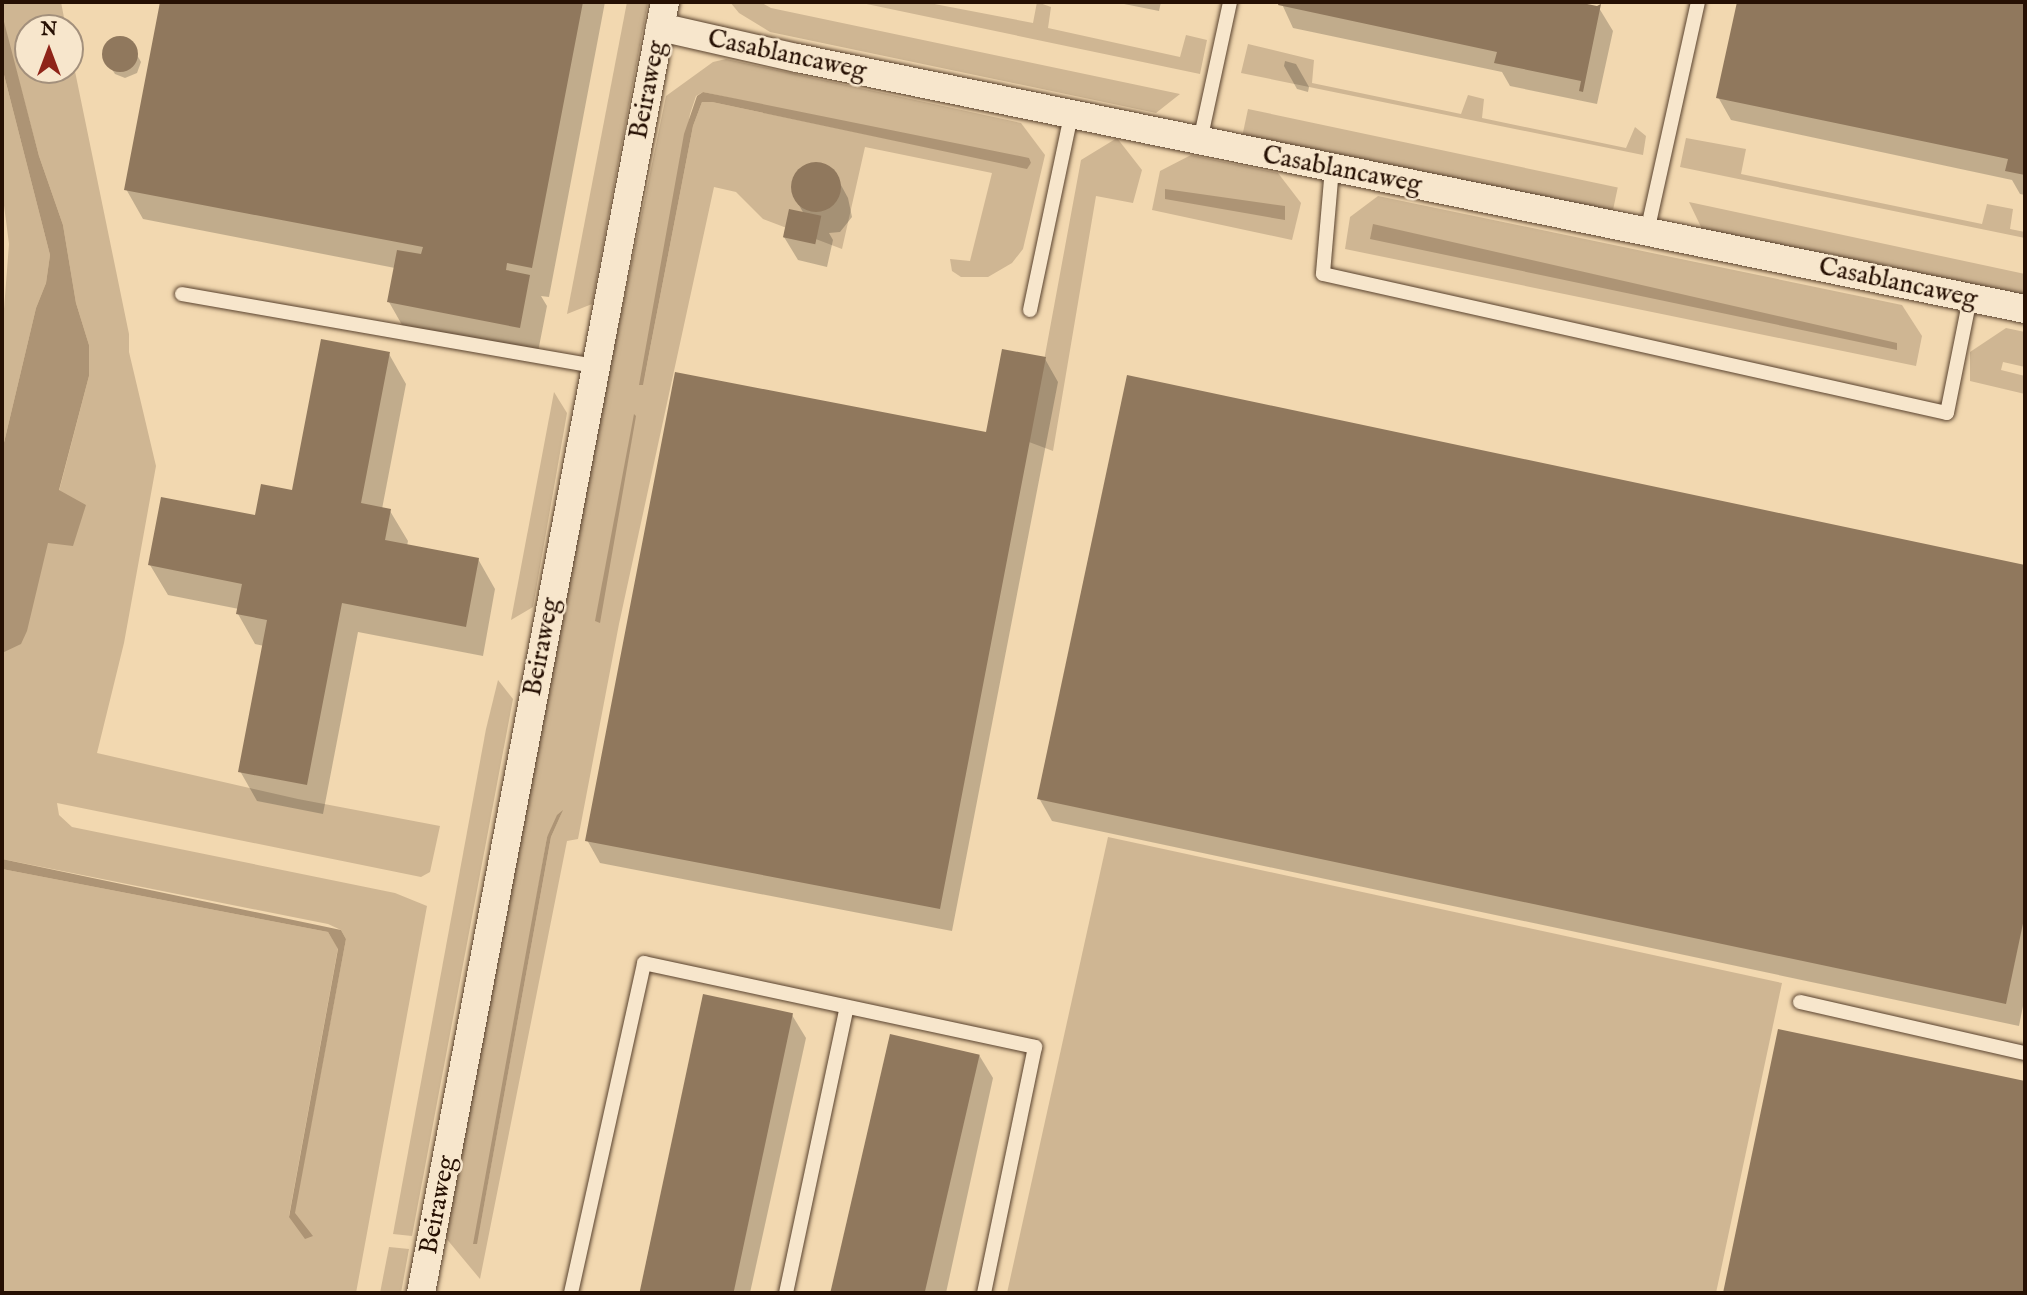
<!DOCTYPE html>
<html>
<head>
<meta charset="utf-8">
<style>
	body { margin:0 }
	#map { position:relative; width:2027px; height:1295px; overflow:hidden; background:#f2d8b0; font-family:"IM FELL English",serif }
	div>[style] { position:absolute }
	.green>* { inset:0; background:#cfb693; transform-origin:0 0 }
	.water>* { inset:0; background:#ad9475 }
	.shadow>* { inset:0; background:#0003 }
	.building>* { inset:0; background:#90785d; transform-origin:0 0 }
	.round { border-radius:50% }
	.roads { filter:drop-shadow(0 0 2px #59422e) drop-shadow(0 0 2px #59422e) }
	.service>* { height:14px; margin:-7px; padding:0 7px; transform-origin:7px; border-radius:7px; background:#f7e6cc }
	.minor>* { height:28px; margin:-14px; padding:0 14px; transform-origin:14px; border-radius:14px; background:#f7e6cc }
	span { translate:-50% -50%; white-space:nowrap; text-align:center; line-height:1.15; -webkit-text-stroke:5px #f7e6cc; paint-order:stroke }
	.street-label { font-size:26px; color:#261003 }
	.frame { position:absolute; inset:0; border:4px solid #261003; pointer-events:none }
	.north { position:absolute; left:14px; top:14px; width:70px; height:70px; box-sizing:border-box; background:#f7e6cc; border:2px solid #a3907c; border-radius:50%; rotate:0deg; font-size:19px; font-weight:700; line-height:28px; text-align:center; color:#261003 }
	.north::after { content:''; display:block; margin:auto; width:24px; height:32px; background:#8f2418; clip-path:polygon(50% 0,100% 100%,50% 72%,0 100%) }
</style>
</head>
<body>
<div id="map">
	<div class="green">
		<div style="clip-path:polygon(2px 2px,61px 2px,66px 28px,28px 28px,28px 70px,70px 70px,70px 47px,129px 334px,129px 352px,156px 466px,124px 643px,97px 753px,298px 799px,440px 826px,430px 872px,421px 877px,57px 803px,59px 815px,72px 827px,395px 893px,427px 906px,356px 1293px,2px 1293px,2px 869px,328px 932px,338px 948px,289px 1216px,312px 1236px,294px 1214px,346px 939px,341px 930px,328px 924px,2px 859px,2px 652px,59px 491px,89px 376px,89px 345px,76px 303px,63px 225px,39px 156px,2px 18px)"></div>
		<div style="clip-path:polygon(627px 2px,648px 2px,592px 304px,567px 314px)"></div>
		<div style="clip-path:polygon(730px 2px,760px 2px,771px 8px,1180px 94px,1156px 113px,770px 32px,739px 13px)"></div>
		<div style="clip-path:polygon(857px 2px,924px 2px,1033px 23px,1037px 2px,1051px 7px,1048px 28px,1180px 57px,1186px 35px,1207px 40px,1200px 74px)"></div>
		<div style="clip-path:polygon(1248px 44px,1314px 60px,1312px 83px,1461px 114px,1468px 95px,1484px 99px,1482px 118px,1626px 148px,1635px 127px,1646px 136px,1643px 155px,1241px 73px)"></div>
		<div style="clip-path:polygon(evenodd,726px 59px,1021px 123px,1045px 155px,1023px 249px,1012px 263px,988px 277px,961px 277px,952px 271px,950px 259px,970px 261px,992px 173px,865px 147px,842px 249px,763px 219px,736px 192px,714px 187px,619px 624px,578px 839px,567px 841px,480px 1279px,445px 1237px,603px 401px,666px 96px,713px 62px,726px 59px,703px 92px,1031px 163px,1027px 168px,712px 102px,702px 102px,693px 126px,643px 385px,690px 114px,696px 96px,703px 92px,726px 59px,562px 812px,551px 837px,477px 1243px,547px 837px,562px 812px)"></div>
		<div style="clip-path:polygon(2px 67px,50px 255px,46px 283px,36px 308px,2px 451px,2px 335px,9px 244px,2px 190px)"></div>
		<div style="left:1248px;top:109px;width:378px;height:32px;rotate:12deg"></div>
		<div style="clip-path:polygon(1117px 138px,1142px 170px,1133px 203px,1096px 196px,1053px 451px,1029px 442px,1081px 160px)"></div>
		<div style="clip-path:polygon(1686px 138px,1746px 149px,1741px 174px,1982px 224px,1987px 204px,2013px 209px,2010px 229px,2025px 232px,2025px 238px,1680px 167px)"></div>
		<div style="clip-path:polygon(1191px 155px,1278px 173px,1301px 203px,1292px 240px,1152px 210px,1160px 171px)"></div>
		<div style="clip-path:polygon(1378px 196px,1902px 305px,1922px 336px,1916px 366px,1345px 249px,1350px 217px)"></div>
		<div style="clip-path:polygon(1689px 202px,2025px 274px,2025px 296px,1702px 229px)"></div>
		<div style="clip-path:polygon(2006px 328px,2025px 332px,2025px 367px,2003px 362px,2001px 370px,2025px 376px,2025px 394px,1970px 381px,1970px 352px)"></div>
		<div style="clip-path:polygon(554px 392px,567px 413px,533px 607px,511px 620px)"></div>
		<div style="clip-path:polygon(498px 680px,513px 699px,412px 1236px,393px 1234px,486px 729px)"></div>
		<div style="clip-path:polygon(1108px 837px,1782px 983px,1716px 1293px,1007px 1293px)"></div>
		<div style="clip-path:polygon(389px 1247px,409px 1249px,401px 1293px,380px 1293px)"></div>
	</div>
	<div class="water">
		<div style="clip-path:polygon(2px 14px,39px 156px,63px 225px,76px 303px,89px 345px,89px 376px,59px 490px,86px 505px,73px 546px,48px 543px,27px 631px,21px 644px,2px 653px,2px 451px,36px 308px,46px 283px,50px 255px,2px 67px)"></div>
		<div style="clip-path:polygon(703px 92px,1029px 158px,1031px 163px,1027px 169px,712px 102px,702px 102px,693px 126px,643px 385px,639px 385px,684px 134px,697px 96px)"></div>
		<div style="clip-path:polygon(1165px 189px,1285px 206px,1285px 220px,1165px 199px)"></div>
		<div style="clip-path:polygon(1373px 224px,1897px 343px,1897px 350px,1370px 239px)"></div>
		<div style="clip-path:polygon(634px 414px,636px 416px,600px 623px,595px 621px)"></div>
		<div style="clip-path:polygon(563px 810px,551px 837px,477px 1244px,473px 1244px,547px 837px,557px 815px)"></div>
		<div style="clip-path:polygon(2px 859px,341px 930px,346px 939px,295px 1213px,313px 1236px,305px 1239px,289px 1217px,338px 949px,328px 932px,2px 869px)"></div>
	</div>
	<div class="shadow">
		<div style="clip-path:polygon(162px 2px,605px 2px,549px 297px,541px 296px,547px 306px,537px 357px,406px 332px,389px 302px,395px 268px,143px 219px,126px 189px)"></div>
		<div style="clip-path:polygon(1114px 2px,1161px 2px,1159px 11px)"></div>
		<div style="clip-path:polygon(1281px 2px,1578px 2px,1599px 8px,1613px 31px,1597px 104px,1510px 86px,1502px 72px,1293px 28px)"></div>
		<div style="clip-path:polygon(1738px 2px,2025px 2px,2025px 195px,2020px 194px,2012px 180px,1731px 120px,1718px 97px)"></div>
		<div style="clip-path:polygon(118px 38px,129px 41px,141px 62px,137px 73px,125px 78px,115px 74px,104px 57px,108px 44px)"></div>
		<div style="clip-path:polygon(1285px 61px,1296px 64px,1309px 87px,1308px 92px,1297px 89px,1284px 66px)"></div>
		<div style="clip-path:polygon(820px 165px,835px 174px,848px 198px,852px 217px,840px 232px,829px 233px,833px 240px,827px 267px,798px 260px,784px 237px,804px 214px,795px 198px,793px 183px,804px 168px)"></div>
		<div style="clip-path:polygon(389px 354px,406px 384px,382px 509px,390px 511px,408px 541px,407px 546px,478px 559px,495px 589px,483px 656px,358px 632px,323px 814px,257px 801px,240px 771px,264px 646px,255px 644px,238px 614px,239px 609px,168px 595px,150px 565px,257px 517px,293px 492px)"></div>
		<div style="clip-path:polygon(1045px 359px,1058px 382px,952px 931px,600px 863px,587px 840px,987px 434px)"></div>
		<div style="clip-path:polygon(1128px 377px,2025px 567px,2025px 996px,2019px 1026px,1052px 821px,1039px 798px)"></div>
		<div style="clip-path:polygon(704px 996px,792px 1015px,806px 1038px,750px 1293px,640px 1293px)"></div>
		<div style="clip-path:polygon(1780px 1031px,2025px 1083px,2025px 1293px,1725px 1293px)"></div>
		<div style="clip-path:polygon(891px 1036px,979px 1055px,993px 1078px,946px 1293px,836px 1293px)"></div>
	</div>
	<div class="building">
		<div style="clip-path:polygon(160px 2px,583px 2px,532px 268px,507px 263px,506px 270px,530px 275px,520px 328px,387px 302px,397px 250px,421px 254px,423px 247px,124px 190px)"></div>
		<div style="clip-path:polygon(1279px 2px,1577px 2px,1597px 6px,1601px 4px,1583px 92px,1579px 91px,1581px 81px,1494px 63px,1497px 52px,1278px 5px)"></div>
		<div style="clip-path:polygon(1737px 2px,2025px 2px,2025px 175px,2005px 171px,2008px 159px,1716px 98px)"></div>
		<div class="round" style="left:102px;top:36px;width:36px;height:36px"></div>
		<div class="round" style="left:791px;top:162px;width:50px;height:50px"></div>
		<div style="left:789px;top:209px;width:33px;height:29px;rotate:12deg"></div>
		<div style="clip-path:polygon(321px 339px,390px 352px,361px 503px,391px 509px,385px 540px,479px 558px,466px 627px,342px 603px,307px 785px,238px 772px,267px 620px,236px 614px,242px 584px,148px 565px,161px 497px,255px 515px,261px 484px,292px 490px)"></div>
		<div style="clip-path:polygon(1002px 349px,1046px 357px,940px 909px,585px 841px,675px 372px,986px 432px)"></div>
		<div style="clip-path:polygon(1127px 375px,2025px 565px,2025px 914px,2006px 1004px,1037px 799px)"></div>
		<div style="left:703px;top:994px;width:92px;height:306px;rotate:12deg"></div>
		<div style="clip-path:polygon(1778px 1029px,2025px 1081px,2025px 1293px,1723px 1293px)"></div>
		<div style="left:890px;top:1034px;width:92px;height:265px;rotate:13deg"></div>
	</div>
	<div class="roads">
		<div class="service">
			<div style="left:1200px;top:141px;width:142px;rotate:-77.8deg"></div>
			<div style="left:1332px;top:168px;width:106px;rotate:94.9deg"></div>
			<div style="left:1323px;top:274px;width:639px;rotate:12.56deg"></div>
			<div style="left:1947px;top:413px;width:117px;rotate:-78.7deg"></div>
			<div style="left:1647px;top:232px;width:236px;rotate:-77.5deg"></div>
			<div style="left:182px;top:294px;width:419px;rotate:9.9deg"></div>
			<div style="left:1030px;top:310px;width:199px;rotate:-78.1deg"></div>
			<div style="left:1800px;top:1002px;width:231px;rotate:12.8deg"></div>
			<div style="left:571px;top:1293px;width:338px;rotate:-77.5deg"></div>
			<div style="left:644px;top:963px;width:400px;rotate:12.1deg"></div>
			<div style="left:1035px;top:1047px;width:251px;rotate:101.7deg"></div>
			<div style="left:786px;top:1293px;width:292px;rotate:-78deg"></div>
		</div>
		<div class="minor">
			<div style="left:660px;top:27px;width:140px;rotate:12.8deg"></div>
			<div style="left:797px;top:58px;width:1253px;rotate:11.55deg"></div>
			<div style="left:421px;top:1293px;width:1314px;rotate:-79.3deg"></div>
		</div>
	</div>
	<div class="street-label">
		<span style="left:787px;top:55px;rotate:12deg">Casablancaweg</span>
		<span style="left:648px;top:90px;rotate:-79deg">Beiraweg</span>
		<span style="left:1342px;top:170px;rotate:11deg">Casablancaweg</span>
		<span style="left:1898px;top:283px;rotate:12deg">Casablancaweg</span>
		<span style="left:542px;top:647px;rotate:-79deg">Beiraweg</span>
		<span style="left:438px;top:1205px;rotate:-79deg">Beiraweg</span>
	</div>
	<div class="frame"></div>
	<div class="north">N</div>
</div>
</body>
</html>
